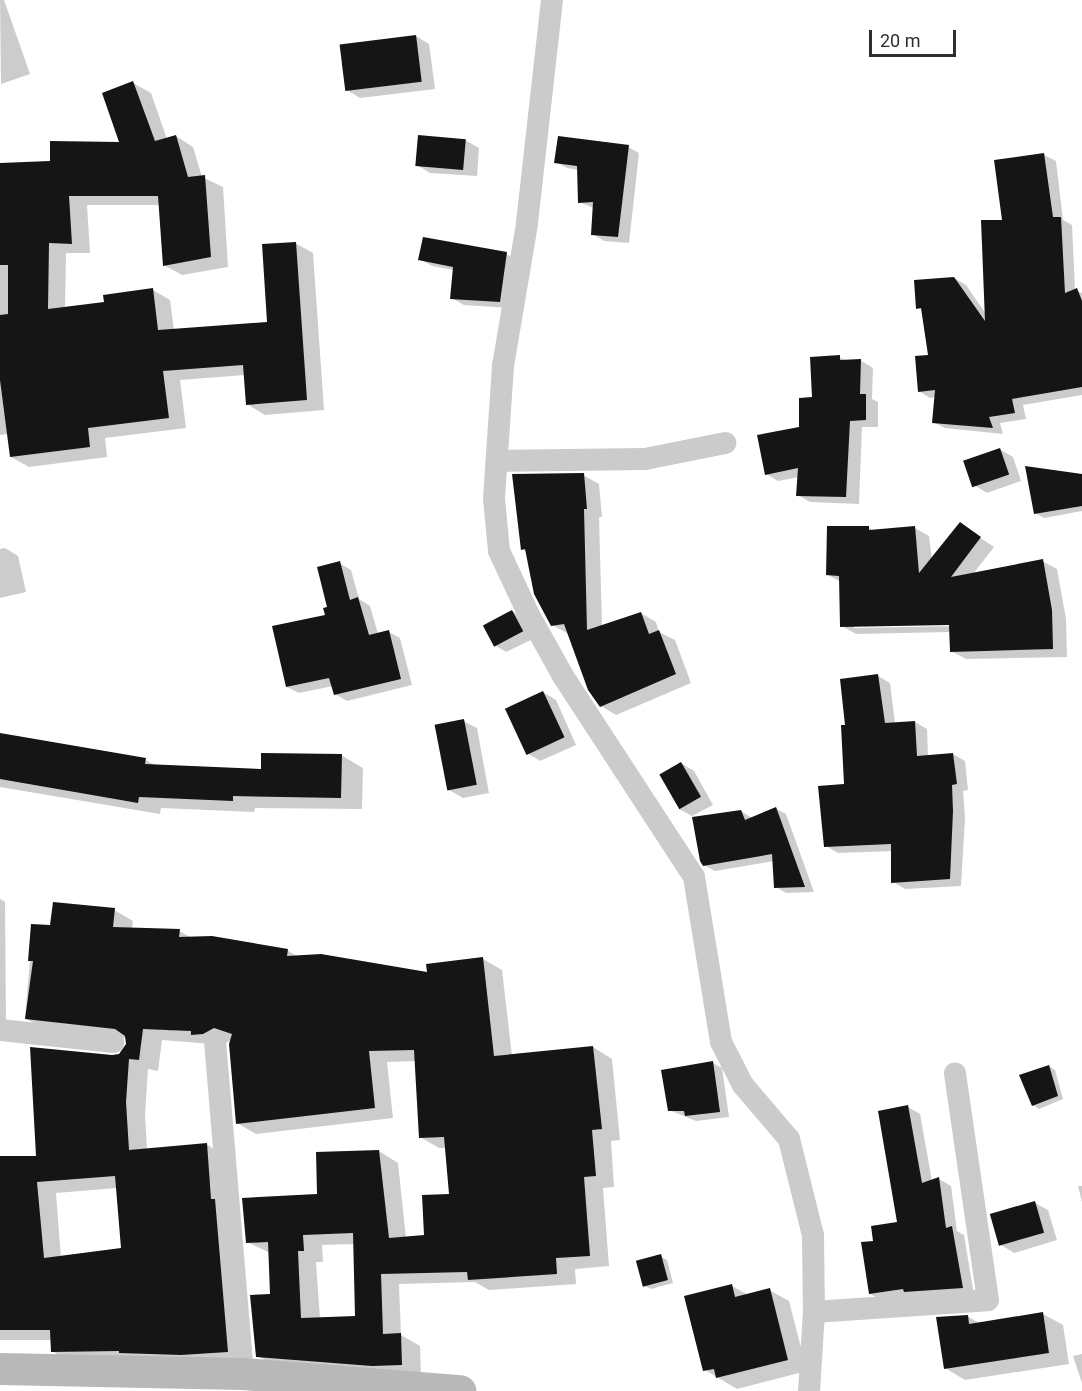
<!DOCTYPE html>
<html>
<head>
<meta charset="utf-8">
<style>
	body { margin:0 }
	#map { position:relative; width:1082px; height:1391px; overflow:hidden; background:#fff; font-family:Roboto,sans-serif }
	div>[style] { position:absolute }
	.shadow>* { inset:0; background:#0003 }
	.building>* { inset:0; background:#151515; transform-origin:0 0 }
	.street>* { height:22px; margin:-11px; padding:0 11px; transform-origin:11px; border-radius:11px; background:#cbcbcb }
	.secondary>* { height:32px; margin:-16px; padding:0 16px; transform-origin:16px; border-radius:16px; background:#b8b8b8 }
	span { translate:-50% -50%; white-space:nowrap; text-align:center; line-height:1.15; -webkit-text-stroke:6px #fff; paint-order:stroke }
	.scale { position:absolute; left:869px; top:30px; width:87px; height:27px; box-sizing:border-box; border:3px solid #2e2e2e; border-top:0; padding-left:8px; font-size:18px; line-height:21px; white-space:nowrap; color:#2e2e2e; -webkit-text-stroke:4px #fff; paint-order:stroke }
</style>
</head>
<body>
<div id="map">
	<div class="shadow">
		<div style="clip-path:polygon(0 0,4px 0,30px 74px,1px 84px)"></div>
		<div style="clip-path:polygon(416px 36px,429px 44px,435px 89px,360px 98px,347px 90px)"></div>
		<div style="clip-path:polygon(133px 83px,151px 93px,167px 139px,176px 136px,193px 147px,202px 177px,223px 187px,228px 267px,182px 275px,164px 265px,160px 205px,87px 205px,90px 253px,66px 253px,65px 308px,106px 303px,153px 290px,170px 300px,174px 330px,269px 323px,295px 243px,313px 253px,324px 410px,265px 415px,247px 404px,245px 375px,180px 380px,186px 428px,105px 438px,107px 457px,29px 467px,11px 457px,8px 434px,0 435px,0 164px,51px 162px,122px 143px)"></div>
		<div style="clip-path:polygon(465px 140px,479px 148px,477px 176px,430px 173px,417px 165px)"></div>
		<div style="clip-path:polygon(628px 147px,639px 153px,629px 243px,604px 241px,593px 234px,594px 208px,579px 202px,579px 170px,567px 168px,556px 162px)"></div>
		<div style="clip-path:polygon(1044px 155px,1056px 161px,1063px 220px,1072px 225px,1075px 290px,1082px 293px,1082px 395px,1023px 405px,1026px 419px,1000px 423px,1003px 434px,945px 428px,933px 422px,936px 397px,930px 398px,919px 391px,930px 356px,922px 310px,918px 308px,954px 278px,966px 285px,986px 314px,1003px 221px)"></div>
		<div style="clip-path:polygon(506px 254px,518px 261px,512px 308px,464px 305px,452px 298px,454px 270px,432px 266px,420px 259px)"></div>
		<div style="clip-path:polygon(839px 357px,847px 361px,860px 360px,873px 368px,872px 399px,878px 402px,878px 427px,862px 427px,859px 504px,810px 502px,798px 495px,799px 477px,778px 481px,766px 474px,801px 428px,814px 399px)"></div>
		<div style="clip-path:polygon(999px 449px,1013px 457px,1021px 481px,987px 493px,974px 485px)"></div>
		<div style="clip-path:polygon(583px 475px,599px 484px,602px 517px,599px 517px,602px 626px,641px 613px,656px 622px,659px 632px,675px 640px,691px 683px,616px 715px,601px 706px,569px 634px,552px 625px,527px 552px,522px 549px)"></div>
		<div style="clip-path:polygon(1082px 476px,1082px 511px,1044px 518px,1035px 513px)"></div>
		<div style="clip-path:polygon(evenodd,960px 524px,994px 547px,973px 574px,1042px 561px,1057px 569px,1066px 619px,1067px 657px,966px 659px,951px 651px,951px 632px,856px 634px,842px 626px,841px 582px,828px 575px,869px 528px,874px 531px,915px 528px,929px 536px,932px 560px,960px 524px,957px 623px,957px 626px,854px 628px,854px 625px,957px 623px)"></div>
		<div style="clip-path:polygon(5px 548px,18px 556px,26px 592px,0 598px,0 549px)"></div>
		<div style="clip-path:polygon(339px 563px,351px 570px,359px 599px,370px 606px,378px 634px,389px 632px,400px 638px,412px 685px,347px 701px,335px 694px,333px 686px,299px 693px,287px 687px,327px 616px)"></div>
		<div style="clip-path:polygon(512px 611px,525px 619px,535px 638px,506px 652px,493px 644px)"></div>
		<div style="clip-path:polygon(878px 676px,890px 683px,895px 723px,915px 722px,927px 729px,928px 757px,953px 754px,965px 761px,968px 790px,963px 791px,965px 818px,961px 886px,905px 889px,893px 882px,893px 851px,838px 853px,826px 846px,845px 785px,846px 726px)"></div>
		<div style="clip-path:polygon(543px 692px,556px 700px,576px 745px,540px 761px,527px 753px)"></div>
		<div style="clip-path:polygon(463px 721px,477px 728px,489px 793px,463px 798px,449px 790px)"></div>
		<div style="clip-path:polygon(0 735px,145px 760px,157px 766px,262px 771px,341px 755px,363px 768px,362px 809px,255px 808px,254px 812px,161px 808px,160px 814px,0 787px)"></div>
		<div style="clip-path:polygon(681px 763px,694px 771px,713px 805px,692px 816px,679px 809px)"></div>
		<div style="clip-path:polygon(775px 808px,786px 814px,814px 892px,786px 893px,776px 887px,774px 861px,715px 871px,704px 865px,741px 811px,752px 818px)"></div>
		<div style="clip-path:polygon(0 899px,5px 902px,6px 1022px,0 1022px)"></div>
		<div style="clip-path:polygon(evenodd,114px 910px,133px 921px,132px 929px,179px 931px,192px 938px,287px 950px,298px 957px,429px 974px,483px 959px,502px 970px,512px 1056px,593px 1047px,612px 1059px,620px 1140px,611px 1141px,614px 1187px,603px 1188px,609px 1266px,575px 1269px,576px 1284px,489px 1290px,475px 1282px,399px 1284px,401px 1335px,420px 1346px,421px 1375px,277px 1367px,258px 1356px,271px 1296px,270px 1253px,247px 1242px,319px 1196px,379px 1151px,398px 1163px,406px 1238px,425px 1236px,451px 1196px,446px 1148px,439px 1148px,420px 1137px,416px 1061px,387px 1062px,393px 1118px,256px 1134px,237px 1123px,232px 1039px,223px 1045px,162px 1040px,158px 1071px,148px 1069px,145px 1114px,147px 1150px,206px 1144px,225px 1156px,246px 1362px,71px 1362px,52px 1351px,52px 1340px,0 1340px,0 1157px,38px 1157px,112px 1057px,125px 1052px,128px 1043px,126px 1038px,45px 1029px,25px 1018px,33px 925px,52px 927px,114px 910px,117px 1188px,122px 1249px,61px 1258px,56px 1193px,117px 1188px,114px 910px,355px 1244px,356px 1317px,320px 1319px,316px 1262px,323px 1262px,322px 1245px,355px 1244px)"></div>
		<div style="clip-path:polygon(713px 1063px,722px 1068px,729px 1117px,696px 1121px,669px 1110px)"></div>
		<div style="clip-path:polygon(1049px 1066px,1055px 1070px,1063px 1099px,1039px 1109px,1033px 1105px)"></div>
		<div style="clip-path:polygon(908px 1107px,920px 1114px,932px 1181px,939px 1179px,951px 1186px,957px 1231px,964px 1235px,974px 1295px,883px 1301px,870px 1294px,875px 1242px,899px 1224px)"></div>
		<div style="clip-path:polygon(1078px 1186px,1082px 1186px,1082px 1202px)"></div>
		<div style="clip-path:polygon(1035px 1203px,1048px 1210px,1057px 1240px,1014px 1253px,1001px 1245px)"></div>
		<div style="clip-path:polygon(660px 1256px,667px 1260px,673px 1283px,651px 1289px,645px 1286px)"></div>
		<div style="clip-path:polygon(732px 1286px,748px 1295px,769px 1290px,789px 1301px,807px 1371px,737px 1389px,705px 1370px)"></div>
		<div style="clip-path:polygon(1043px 1314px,1063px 1325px,1069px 1364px,965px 1380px,945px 1368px,967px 1316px,979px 1323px)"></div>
		<div style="clip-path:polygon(1082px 1354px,1082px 1383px,1073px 1356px)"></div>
	</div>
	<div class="building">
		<div style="left:416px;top:35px;width:47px;height:77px;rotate:83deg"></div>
		<div style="clip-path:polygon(133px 81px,155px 141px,176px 135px,188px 177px,205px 175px,211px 257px,163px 266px,158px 196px,69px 196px,72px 244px,49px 243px,48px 309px,104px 302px,103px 295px,153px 288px,158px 330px,267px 322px,262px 244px,296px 242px,307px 400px,246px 405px,243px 365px,163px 371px,169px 418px,88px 428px,90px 447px,10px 457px,0 380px,0 315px,8px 314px,8px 265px,0 265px,0 163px,50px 161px,50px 141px,119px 142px,102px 93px)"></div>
		<div style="left:418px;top:135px;width:48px;height:31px;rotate:5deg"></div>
		<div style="clip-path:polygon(558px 136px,629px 145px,618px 237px,591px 235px,593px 202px,578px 203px,577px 166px,554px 163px)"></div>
		<div style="clip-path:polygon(1044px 153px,1053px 217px,1061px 217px,1065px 293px,1077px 288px,1082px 301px,1082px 387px,1012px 399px,1015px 413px,989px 417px,993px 428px,932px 423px,935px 390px,918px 392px,915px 356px,928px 355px,921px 308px,916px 309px,914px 280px,954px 277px,985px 321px,981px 220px,1002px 220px,994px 160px)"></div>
		<div style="clip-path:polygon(423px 237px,507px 252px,500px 302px,450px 299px,453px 267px,418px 260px)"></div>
		<div style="clip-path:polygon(840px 355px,840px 360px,861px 359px,860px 394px,866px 394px,866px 420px,850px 421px,846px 497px,796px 496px,798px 468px,765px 475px,757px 435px,799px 427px,799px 398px,812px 397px,810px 357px)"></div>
		<div style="left:1000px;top:448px;width:28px;height:39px;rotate:71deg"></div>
		<div style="clip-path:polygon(1025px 466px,1082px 474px,1082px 506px,1034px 514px)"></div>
		<div style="clip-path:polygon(584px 473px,587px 509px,584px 509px,587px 630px,641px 612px,649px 634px,659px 630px,676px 674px,600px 707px,588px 690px,564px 624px,551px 626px,534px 594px,525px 549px,521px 550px,512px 474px)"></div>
		<div style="clip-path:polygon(960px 522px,981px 537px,951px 577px,1043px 559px,1052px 610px,1053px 649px,950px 652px,949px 625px,840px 627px,839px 576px,826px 575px,827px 526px,869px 526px,869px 530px,915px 526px,919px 573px)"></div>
		<div style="clip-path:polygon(340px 561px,350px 600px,358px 597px,369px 635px,389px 630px,401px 679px,334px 695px,329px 678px,286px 687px,272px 626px,325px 615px,323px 608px,327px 607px,317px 567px)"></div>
		<div style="left:512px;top:610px;width:24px;height:33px;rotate:62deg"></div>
		<div style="clip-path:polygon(878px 674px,885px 723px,915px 721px,917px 756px,953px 753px,957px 784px,952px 785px,953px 811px,950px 879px,891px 883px,891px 844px,824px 847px,818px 786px,844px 784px,841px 725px,845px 725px,840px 679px)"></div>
		<div style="left:543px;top:691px;width:51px;height:42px;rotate:65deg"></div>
		<div style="left:464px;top:719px;width:67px;height:30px;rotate:79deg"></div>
		<div style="clip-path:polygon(0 733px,146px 758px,145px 764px,261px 769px,261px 753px,342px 754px,341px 798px,233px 796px,233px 801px,139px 797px,138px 803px,0 779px)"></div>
		<div style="left:681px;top:762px;width:40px;height:25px;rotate:60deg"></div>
		<div style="clip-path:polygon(776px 807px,805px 887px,774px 888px,772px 854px,703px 866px,700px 861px,692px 817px,741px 810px,745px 820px)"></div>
		<div style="clip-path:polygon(evenodd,53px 902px,115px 908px,113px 927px,180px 929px,179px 937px,212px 936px,288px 949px,287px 956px,321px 954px,427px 972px,426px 964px,483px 957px,494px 1056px,593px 1046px,602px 1129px,592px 1130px,596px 1176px,584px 1177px,590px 1256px,556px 1258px,557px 1274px,468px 1280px,467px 1272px,381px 1274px,383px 1334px,401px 1333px,402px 1365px,372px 1366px,256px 1357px,250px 1295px,270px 1294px,268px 1242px,246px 1243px,242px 1198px,317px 1194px,316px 1152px,379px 1150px,389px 1238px,424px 1235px,422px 1195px,449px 1194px,444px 1137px,419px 1138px,414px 1050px,369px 1051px,375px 1108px,236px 1124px,229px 1044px,232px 1034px,214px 1028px,203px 1034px,191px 1035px,191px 1031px,143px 1029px,139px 1060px,129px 1059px,126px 1102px,129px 1150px,207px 1143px,211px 1199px,215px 1199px,228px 1352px,181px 1355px,119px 1353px,119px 1351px,51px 1352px,50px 1330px,0 1330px,0 1156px,36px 1156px,30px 1047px,112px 1055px,119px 1054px,126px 1044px,125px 1036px,115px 1029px,25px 1019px,33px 961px,28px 961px,31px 924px,50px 925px,53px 902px,115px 1176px,121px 1248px,44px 1258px,37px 1182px,115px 1176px,53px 902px,353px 1233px,355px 1316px,301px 1318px,298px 1251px,304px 1251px,303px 1235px,353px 1233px)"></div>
		<div style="clip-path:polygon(713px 1061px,720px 1112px,685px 1116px,684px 1111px,668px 1111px,661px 1070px)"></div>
		<div style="clip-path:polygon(1049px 1065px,1058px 1096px,1032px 1106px,1019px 1075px)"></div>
		<div style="clip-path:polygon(908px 1105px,922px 1183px,939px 1177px,946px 1228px,952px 1226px,963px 1288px,904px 1292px,903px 1289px,869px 1294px,861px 1242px,873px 1241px,871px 1226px,897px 1222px,878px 1111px)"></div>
		<div style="left:1035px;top:1201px;width:33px;height:47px;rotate:74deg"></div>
		<div style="left:661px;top:1254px;width:27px;height:26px;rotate:75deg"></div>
		<div style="clip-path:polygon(732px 1284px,735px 1297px,770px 1288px,788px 1360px,716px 1378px,714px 1369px,703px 1371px,684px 1296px)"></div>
		<div style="clip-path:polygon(1043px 1312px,1049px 1353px,944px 1369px,936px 1317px,968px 1315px,969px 1324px)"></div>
	</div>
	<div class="street">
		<div style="left:552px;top:0;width:225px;rotate:96.4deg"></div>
		<div style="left:527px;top:224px;width:144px;rotate:99.6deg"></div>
		<div style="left:503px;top:366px;width:133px;rotate:93.9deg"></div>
		<div style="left:494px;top:499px;width:52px;rotate:84.5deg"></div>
		<div style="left:499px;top:551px;width:68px;rotate:64.9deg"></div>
		<div style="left:528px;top:613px;width:72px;rotate:60.9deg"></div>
		<div style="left:563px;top:676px;width:240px;rotate:56.9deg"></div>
		<div style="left:694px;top:877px;width:167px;rotate:80.7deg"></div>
		<div style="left:721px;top:1042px;width:48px;rotate:62.9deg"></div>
		<div style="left:743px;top:1085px;width:71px;rotate:49.6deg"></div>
		<div style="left:789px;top:1139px;width:99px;rotate:76deg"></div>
		<div style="left:813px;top:1235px;width:77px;rotate:89.3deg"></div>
		<div style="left:814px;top:1312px;width:79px;rotate:93.6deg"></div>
		<div style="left:497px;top:461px;width:148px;rotate:-0.8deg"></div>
		<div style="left:645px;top:459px;width:82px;rotate:-11.3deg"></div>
		<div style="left:0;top:1030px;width:114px;rotate:6.1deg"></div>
		<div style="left:215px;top:1041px;width:334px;rotate:85.2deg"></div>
		<div style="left:814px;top:1312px;width:174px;rotate:-3.9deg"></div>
		<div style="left:988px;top:1300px;width:229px;rotate:-98.3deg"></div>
	</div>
	<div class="secondary">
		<div style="left:0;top:1369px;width:243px;rotate:1.2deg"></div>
		<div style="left:243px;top:1374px;width:218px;rotate:4.5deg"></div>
	</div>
	<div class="scale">20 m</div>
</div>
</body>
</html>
